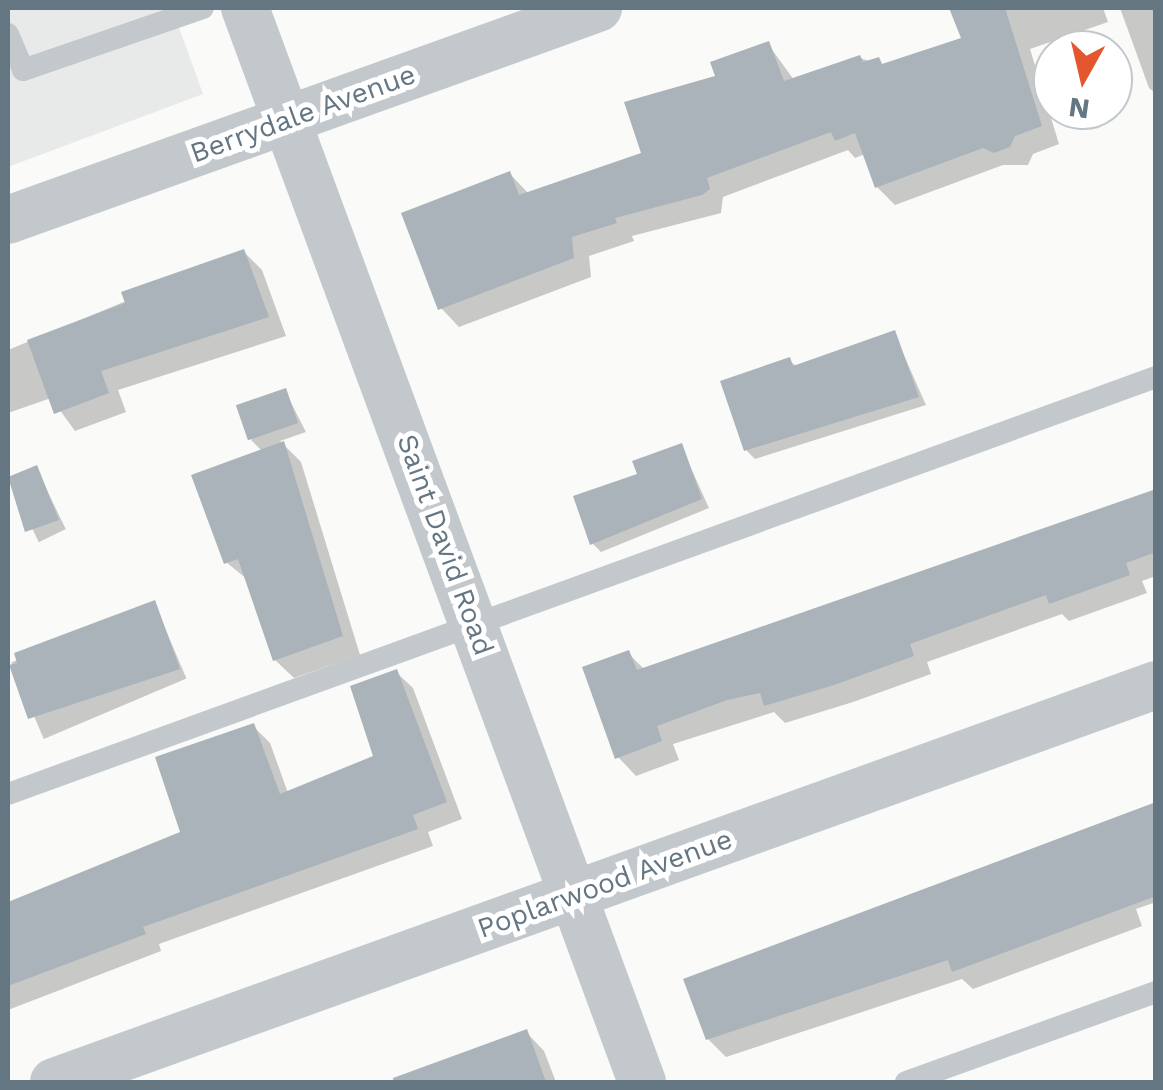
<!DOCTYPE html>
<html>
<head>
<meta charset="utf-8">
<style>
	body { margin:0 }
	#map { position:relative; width:1163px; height:1090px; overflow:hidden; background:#fafaf8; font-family:"Work Sans",sans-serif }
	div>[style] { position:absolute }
	.built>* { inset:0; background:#e8e9e9 }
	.shadow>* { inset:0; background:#0003; transform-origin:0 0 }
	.building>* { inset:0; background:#aab3b9; transform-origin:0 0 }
	.lane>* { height:22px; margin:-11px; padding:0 11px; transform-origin:11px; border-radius:11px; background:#c3c8cc }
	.street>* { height:48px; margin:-24px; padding:0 24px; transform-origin:24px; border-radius:24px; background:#c3c8cc }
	span { translate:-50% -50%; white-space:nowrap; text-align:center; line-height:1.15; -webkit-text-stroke:10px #fff; paint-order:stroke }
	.street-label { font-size:28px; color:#657683 }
	.frame { position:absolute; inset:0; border:10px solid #657683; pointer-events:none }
	.north { position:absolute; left:1033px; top:30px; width:100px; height:100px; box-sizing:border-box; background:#fff; border:2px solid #c1c8cd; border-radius:50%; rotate:188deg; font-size:28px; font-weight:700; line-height:40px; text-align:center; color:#657683 }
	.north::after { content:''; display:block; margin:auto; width:35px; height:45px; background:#e4572e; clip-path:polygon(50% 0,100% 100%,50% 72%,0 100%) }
</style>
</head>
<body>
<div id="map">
	<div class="built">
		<div style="clip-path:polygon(8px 8px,172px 8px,203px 94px,8px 167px)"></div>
	</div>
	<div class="shadow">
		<div style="clip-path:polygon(974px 8px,1103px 8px,1108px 22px,1030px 49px,1059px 144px,1033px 154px,1028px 165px,1003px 165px,895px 205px,877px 187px,865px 154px,855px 158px,848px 150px,723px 197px,721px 213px,632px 236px,634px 241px,589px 256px,591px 277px,459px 327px,441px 308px,510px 174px,529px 194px,644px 154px,718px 78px,768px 44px,794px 80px,860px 58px,884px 66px,964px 40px,955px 15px)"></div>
		<div style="clip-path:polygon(1120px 8px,1156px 8px,1156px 94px,1149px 88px)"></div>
		<div style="clip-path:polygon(244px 252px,262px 270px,286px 336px,118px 390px,126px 412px,75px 431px,51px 398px,8px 413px,8px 350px)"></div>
		<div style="clip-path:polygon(894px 333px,926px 405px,755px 459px,746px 450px,789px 360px,797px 367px)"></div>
		<div style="clip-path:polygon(285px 391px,306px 432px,280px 441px,301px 462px,360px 655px,294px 678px,275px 660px,248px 580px,226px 562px,262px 451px,251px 440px)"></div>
		<div style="clip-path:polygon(681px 446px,709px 508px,601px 552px,592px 543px,640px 475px)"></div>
		<div style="left:36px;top:468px;width:68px;height:30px;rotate:64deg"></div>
		<div style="clip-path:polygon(1156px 491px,1156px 576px,1142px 581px,1147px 593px,1069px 621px,1062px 614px,927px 662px,931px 674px,853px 702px,785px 723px,774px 712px,673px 744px,679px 760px,636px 776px,618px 757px,628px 653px,645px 670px)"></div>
		<div style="left:154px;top:602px;width:83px;height:155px;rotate:67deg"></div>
		<div style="clip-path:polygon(396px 672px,413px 688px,462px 819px,428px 832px,433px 846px,159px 944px,161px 951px,8px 1010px,8px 903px,183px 834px,253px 726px,270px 743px,288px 793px,376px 758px)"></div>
		<div style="clip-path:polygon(1156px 807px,1156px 902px,1136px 909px,1142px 926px,973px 989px,962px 979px,726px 1057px,708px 1039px)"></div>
		<div style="clip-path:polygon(526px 1032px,544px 1051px,556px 1082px,386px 1082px)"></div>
	</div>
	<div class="building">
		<div style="clip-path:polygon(949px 8px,1005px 8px,1042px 126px,1015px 136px,1010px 147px,994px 153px,983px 148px,875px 188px,855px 133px,835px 141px,831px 132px,707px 178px,710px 189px,702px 195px,615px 218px,617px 223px,572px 237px,574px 258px,438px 310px,401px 213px,510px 171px,519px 195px,641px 153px,624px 102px,715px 76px,710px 62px,769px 41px,784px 81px,860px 55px,863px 62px,879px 57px,882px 64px,961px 38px)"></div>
		<div style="clip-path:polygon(244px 249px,269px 317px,101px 371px,109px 393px,54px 414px,27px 340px,125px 303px,121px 292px)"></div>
		<div style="clip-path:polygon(895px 330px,919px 397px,744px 451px,720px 381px,790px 357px,793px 366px)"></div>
		<div style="left:286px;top:388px;width:37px;height:53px;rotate:71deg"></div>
		<div style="clip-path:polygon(284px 441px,343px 636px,273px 661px,238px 559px,224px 564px,191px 475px)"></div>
		<div style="clip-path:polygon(682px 443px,702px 499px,590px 545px,573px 496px,637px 474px,632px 461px)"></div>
		<div style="clip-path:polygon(37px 465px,59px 520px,25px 532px,8px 477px)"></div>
		<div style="clip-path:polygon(1156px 489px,1156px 552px,1126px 563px,1130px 575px,1049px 604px,1046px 595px,910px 644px,914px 656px,834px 685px,764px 706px,760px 693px,727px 700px,657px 726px,662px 741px,615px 759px,582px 667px,629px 650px,637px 670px)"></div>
		<div style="clip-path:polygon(155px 600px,180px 669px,28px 719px,9px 665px,17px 663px,14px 653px)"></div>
		<div style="clip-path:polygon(397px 669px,447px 802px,413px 815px,418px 829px,143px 927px,146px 934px,8px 986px,8px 902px,180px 832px,155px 757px,254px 723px,280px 794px,373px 756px,350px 686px)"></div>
		<div style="clip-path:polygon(1156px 802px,1156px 896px,952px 972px,948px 960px,706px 1040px,683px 979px)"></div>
		<div style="clip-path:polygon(527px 1029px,546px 1082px,394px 1082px,393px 1078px)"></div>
	</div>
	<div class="lane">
		<div style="left:8px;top:34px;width:39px;rotate:67deg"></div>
		<div style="left:23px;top:70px;width:190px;rotate:-19deg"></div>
		<div style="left:8px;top:794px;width:1221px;rotate:-19.96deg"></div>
		<div style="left:906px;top:1082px;width:266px;rotate:-19.8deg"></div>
	</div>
	<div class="street">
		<div style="left:245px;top:8px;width:1145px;rotate:69.71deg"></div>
		<div style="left:8px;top:220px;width:627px;rotate:-19.76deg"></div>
		<div style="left:54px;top:1082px;width:1171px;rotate:-19.81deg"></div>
	</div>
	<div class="street-label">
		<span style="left:303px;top:114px;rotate:-20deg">Berrydale Avenue</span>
		<span style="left:445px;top:545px;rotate:70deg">Saint David Road</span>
		<span style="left:605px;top:884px;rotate:-20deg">Poplarwood Avenue</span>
	</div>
	<div class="frame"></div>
	<div class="north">N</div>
</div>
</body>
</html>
